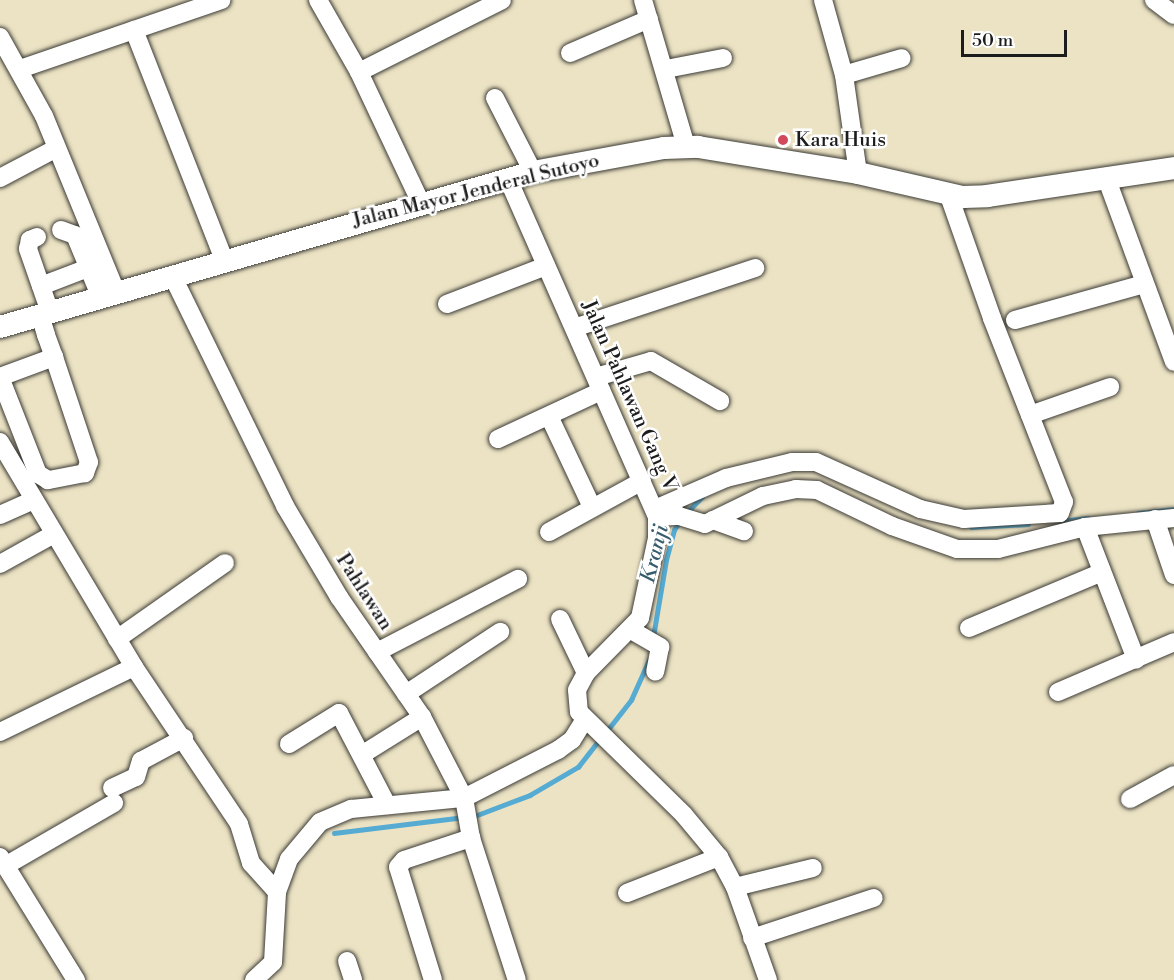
<!DOCTYPE html>
<html>
<head>
<meta charset="utf-8">
<style>
	body { margin:0 }
	#map { position:relative; width:1174px; height:980px; overflow:hidden; background:#ece3c4; font-family:"Libre Bodoni",serif }
	div>[style] { position:absolute }
	.stream>* { height:4.5px; margin:-2.25px; padding:0 2.25px; transform-origin:2.25px; border-radius:2.25px; background:#56abd2 }
	.roads { filter:drop-shadow(0 0 2px #3b3a35) drop-shadow(0 0 2px #3b3a35) }
	.minor>* { height:18px; margin:-9px; padding:0 9px; transform-origin:9px; border-radius:9px; background:#fff }
	.major>* { height:22px; margin:-11px; padding:0 11px; transform-origin:11px; border-radius:11px; background:#fff }
	.dots>* { width:16px; height:16px; translate:-50% -50%; box-sizing:border-box; border:3px solid #fff; border-radius:50% }
	span { translate:-50% -50%; white-space:nowrap; text-align:center; line-height:1.15; -webkit-text-stroke:5px #fff; paint-order:stroke }
	.poi-label { font-size:20px; color:#1c1c1c }
	.left { translate:0 -50%; text-align:left }
	.street-label { font-size:20px; color:#1c1c1c }
	.water-label { font-size:21px; color:#365c6e; font-style:italic }
	.scale { position:absolute; left:961px; top:30px; width:106px; height:27px; box-sizing:border-box; border:3px solid #1c1c1c; border-top:0; padding-left:8px; font-size:18px; line-height:21px; white-space:nowrap; color:#1c1c1c; -webkit-text-stroke:4px #fff; paint-order:stroke }
</style>
</head>
<body>
<div id="map">
	<div class="stream">
		<div style="left:1138px;top:513px;width:36px;rotate:-6deg"></div>
		<div style="left:685px;top:514px;width:24px;rotate:-45deg"></div>
		<div style="left:1060px;top:521px;width:28px;rotate:-6deg"></div>
		<div style="left:971px;top:527px;width:57px;rotate:-3deg"></div>
		<div style="left:653px;top:637px;width:78px;rotate:-80.4deg"></div>
		<div style="left:666px;top:560px;width:31px;rotate:-75deg"></div>
		<div style="left:674px;top:530px;width:11px;rotate:-56deg"></div>
		<div style="left:606px;top:732px;width:41px;rotate:-52deg"></div>
		<div style="left:631px;top:700px;width:44px;rotate:-65.8deg"></div>
		<div style="left:472px;top:817px;width:62px;rotate:-20.8deg"></div>
		<div style="left:530px;top:795px;width:56px;rotate:-30.3deg"></div>
		<div style="left:578px;top:767px;width:36px;rotate:-52deg"></div>
		<div style="left:334px;top:833px;width:131px;rotate:-7deg"></div>
	</div>
	<div class="roads">
		<div class="minor">
			<div style="left:318px;top:0;width:83px;rotate:60.3deg"></div>
			<div style="left:359px;top:72px;width:145px;rotate:64.7deg"></div>
			<div style="left:643px;top:0;width:152px;rotate:73.6deg"></div>
			<div style="left:823px;top:0;width:78px;rotate:74.4deg"></div>
			<div style="left:844px;top:75px;width:99px;rotate:81.9deg"></div>
			<div style="left:1154px;top:0;width:25px;rotate:37deg"></div>
			<div style="left:134px;top:30px;width:247px;rotate:68.6deg"></div>
			<div style="left:0;top:37px;width:90px;rotate:60.9deg"></div>
			<div style="left:44px;top:116px;width:192px;rotate:67.7deg"></div>
			<div style="left:570px;top:53px;width:86px;rotate:-23.3deg"></div>
			<div style="left:20px;top:69px;width:213px;rotate:-18.9deg"></div>
			<div style="left:666px;top:69px;width:58px;rotate:-10.9deg"></div>
			<div style="left:359px;top:72px;width:160px;rotate:-26.7deg"></div>
			<div style="left:844px;top:75px;width:60px;rotate:-16.3deg"></div>
			<div style="left:495px;top:98px;width:83px;rotate:62.8deg"></div>
			<div style="left:1106px;top:177px;width:197px;rotate:69.8deg"></div>
			<div style="left:0;top:178px;width:64px;rotate:-27.8deg"></div>
			<div style="left:508px;top:179px;width:369px;rotate:66.2deg"></div>
			<div style="left:657px;top:517px;width:21px;rotate:90deg"></div>
			<div style="left:657px;top:538px;width:82px;rotate:102deg"></div>
			<div style="left:640px;top:618px;width:77px;rotate:134.5deg"></div>
			<div style="left:586px;top:673px;width:19px;rotate:118deg"></div>
			<div style="left:577px;top:690px;width:22px;rotate:85deg"></div>
			<div style="left:579px;top:712px;width:147px;rotate:44.4deg"></div>
			<div style="left:684px;top:815px;width:55px;rotate:50.2deg"></div>
			<div style="left:719px;top:857px;width:34px;rotate:62deg"></div>
			<div style="left:735px;top:887px;width:99px;rotate:70.5deg"></div>
			<div style="left:61px;top:230px;width:15px;rotate:20deg"></div>
			<div style="left:75px;top:235px;width:68px;rotate:67.6deg"></div>
			<div style="left:37px;top:237px;width:8px;rotate:157deg"></div>
			<div style="left:30px;top:240px;width:9px;rotate:103deg"></div>
			<div style="left:28px;top:249px;width:67px;rotate:70.8deg"></div>
			<div style="left:172px;top:275px;width:257px;rotate:63.9deg"></div>
			<div style="left:285px;top:506px;width:106px;rotate:59.3deg"></div>
			<div style="left:339px;top:597px;width:146px;rotate:55.3deg"></div>
			<div style="left:422px;top:717px;width:91px;rotate:62.6deg"></div>
			<div style="left:464px;top:798px;width:106px;rotate:-27.1deg"></div>
			<div style="left:558px;top:750px;width:17px;rotate:-36deg"></div>
			<div style="left:572px;top:740px;width:22px;rotate:-58deg"></div>
			<div style="left:41px;top:286px;width:50px;rotate:-21deg"></div>
			<div style="left:447px;top:304px;width:106px;rotate:-21deg"></div>
			<div style="left:40px;top:315px;width:21px;rotate:73deg"></div>
			<div style="left:46px;top:335px;width:23px;rotate:70deg"></div>
			<div style="left:54px;top:357px;width:111px;rotate:71.6deg"></div>
			<div style="left:89px;top:462px;width:12px;rotate:110deg"></div>
			<div style="left:85px;top:473px;width:38px;rotate:169deg"></div>
			<div style="left:48px;top:480px;width:12px;rotate:-149deg"></div>
			<div style="left:38px;top:474px;width:104px;rotate:-111.4deg"></div>
			<div style="left:0;top:377px;width:58px;rotate:-20.3deg"></div>
			<div style="left:1015px;top:320px;width:134px;rotate:-15.6deg"></div>
			<div style="left:574px;top:328px;width:191px;rotate:-18.3deg"></div>
			<div style="left:596px;top:377px;width:57px;rotate:-16.2deg"></div>
			<div style="left:651px;top:361px;width:80px;rotate:30.1deg"></div>
			<div style="left:1030px;top:415px;width:85px;rotate:-19.3deg"></div>
			<div style="left:549px;top:416px;width:101px;rotate:64.7deg"></div>
			<div style="left:498px;top:439px;width:114px;rotate:-25deg"></div>
			<div style="left:0;top:442px;width:262px;rotate:59.2deg"></div>
			<div style="left:134px;top:667px;width:189px;rotate:56.2deg"></div>
			<div style="left:239px;top:824px;width:41px;rotate:72.9deg"></div>
			<div style="left:251px;top:863px;width:39px;rotate:48deg"></div>
			<div style="left:655px;top:509px;width:77px;rotate:-23.6deg"></div>
			<div style="left:726px;top:478px;width:68px;rotate:-13.6deg"></div>
			<div style="left:792px;top:462px;width:24px"></div>
			<div style="left:816px;top:462px;width:114px;rotate:24.3deg"></div>
			<div style="left:920px;top:509px;width:45px;rotate:12.8deg"></div>
			<div style="left:964px;top:519px;width:96px;rotate:-3.6deg"></div>
			<div style="left:1060px;top:513px;width:12px;rotate:-70deg"></div>
			<div style="left:1064px;top:502px;width:198px;rotate:-111.4deg"></div>
			<div style="left:992px;top:318px;width:129px;rotate:-109.4deg"></div>
			<div style="left:0;top:515px;width:35px;rotate:-24deg"></div>
			<div style="left:657px;top:517px;width:22px;rotate:-3deg"></div>
			<div style="left:679px;top:516px;width:27px;rotate:17deg"></div>
			<div style="left:705px;top:524px;width:64px;rotate:-25.8deg"></div>
			<div style="left:763px;top:496px;width:34px;rotate:-12deg"></div>
			<div style="left:796px;top:489px;width:21px;rotate:3deg"></div>
			<div style="left:817px;top:490px;width:83px;rotate:25.6deg"></div>
			<div style="left:892px;top:526px;width:69px;rotate:19.5deg"></div>
			<div style="left:957px;top:549px;width:41px"></div>
			<div style="left:998px;top:549px;width:90px;rotate:-14.2deg"></div>
			<div style="left:1085px;top:527px;width:89px;rotate:-5.8deg"></div>
			<div style="left:1155px;top:519px;width:59px;rotate:71.3deg"></div>
			<div style="left:713px;top:520px;width:33px;rotate:20deg"></div>
			<div style="left:1085px;top:527px;width:142px;rotate:68.9deg"></div>
			<div style="left:549px;top:532px;width:106px;rotate:-28.7deg"></div>
			<div style="left:0;top:564px;width:60px;rotate:-29.1deg"></div>
			<div style="left:560px;top:619px;width:60px;rotate:64.3deg"></div>
			<div style="left:969px;top:628px;width:144px;rotate:-22.8deg"></div>
			<div style="left:631px;top:630px;width:34px;rotate:30deg"></div>
			<div style="left:660px;top:647px;width:25px;rotate:101deg"></div>
			<div style="left:117px;top:639px;width:132px;rotate:-35.1deg"></div>
			<div style="left:377px;top:652px;width:159px;rotate:-27.4deg"></div>
			<div style="left:1058px;top:692px;width:126px;rotate:-23.3deg"></div>
			<div style="left:406px;top:694px;width:113px;rotate:-33.4deg"></div>
			<div style="left:0;top:732px;width:149px;rotate:-25.9deg"></div>
			<div style="left:289px;top:744px;width:59px;rotate:-31.8deg"></div>
			<div style="left:339px;top:713px;width:104px;rotate:62.4deg"></div>
			<div style="left:363px;top:754px;width:70px;rotate:-32.1deg"></div>
			<div style="left:112px;top:788px;width:26px;rotate:-25deg"></div>
			<div style="left:136px;top:777px;width:17px;rotate:-73deg"></div>
			<div style="left:141px;top:761px;width:49px;rotate:-28.1deg"></div>
			<div style="left:1130px;top:799px;width:50px;rotate:-28.6deg"></div>
			<div style="left:0;top:857px;width:145px;rotate:58.3deg"></div>
			<div style="left:5px;top:866px;width:126px;rotate:-30deg"></div>
			<div style="left:735px;top:887px;width:80px;rotate:-13.7deg"></div>
			<div style="left:627px;top:893px;width:99px;rotate:-21.4deg"></div>
			<div style="left:752px;top:938px;width:128px;rotate:-18.2deg"></div>
			<div style="left:347px;top:961px;width:20px;rotate:72deg"></div>
			<div style="left:254px;top:980px;width:26px;rotate:-43deg"></div>
			<div style="left:273px;top:962px;width:70px;rotate:-86.7deg"></div>
			<div style="left:277px;top:892px;width:35px;rotate:-70deg"></div>
			<div style="left:289px;top:859px;width:48px;rotate:-50deg"></div>
			<div style="left:320px;top:822px;width:34px;rotate:-23deg"></div>
			<div style="left:351px;top:809px;width:114px;rotate:-5.6deg"></div>
			<div style="left:464px;top:798px;width:41px;rotate:80.1deg"></div>
			<div style="left:471px;top:838px;width:149px;rotate:72.1deg"></div>
			<div style="left:433px;top:980px;width:118px;rotate:-107.2deg"></div>
			<div style="left:398px;top:867px;width:9px;rotate:-49deg"></div>
			<div style="left:404px;top:860px;width:71px;rotate:-18.2deg"></div>
		</div>
		<div class="major">
			<div style="left:0;top:327px;width:555px;rotate:-16.21deg"></div>
			<div style="left:533px;top:172px;width:133px;rotate:-10.4deg"></div>
			<div style="left:664px;top:148px;width:34px;rotate:-2deg"></div>
			<div style="left:698px;top:147px;width:162px;rotate:9.2deg"></div>
			<div style="left:858px;top:173px;width:108px;rotate:12.9deg"></div>
			<div style="left:963px;top:197px;width:24px;rotate:-2deg"></div>
			<div style="left:987px;top:196px;width:189px;rotate:-8.5deg"></div>
		</div>
	</div>
	<div class="dots">
		<div style="left:783px;top:140px;background:#d1495b"></div>
	</div>
	<div class="poi-label">
		<span class="left" style="left:795px;top:140px">Kara Huis</span>
	</div>
	<div class="street-label">
		<span style="left:476px;top:191px;rotate:-14deg">Jalan Mayor Jenderal Sutoyo</span>
		<span style="left:629px;top:396px;rotate:66deg">Jalan Pahlawan Gang V</span>
		<span style="left:364px;top:592px;rotate:57deg">Pahlawan</span>
	</div>
	<div class="water-label">
		<span style="left:655px;top:554px;rotate:-76deg">Kranji</span>
	</div>
	<div class="scale">50 m</div>
</div>
</body>
</html>
